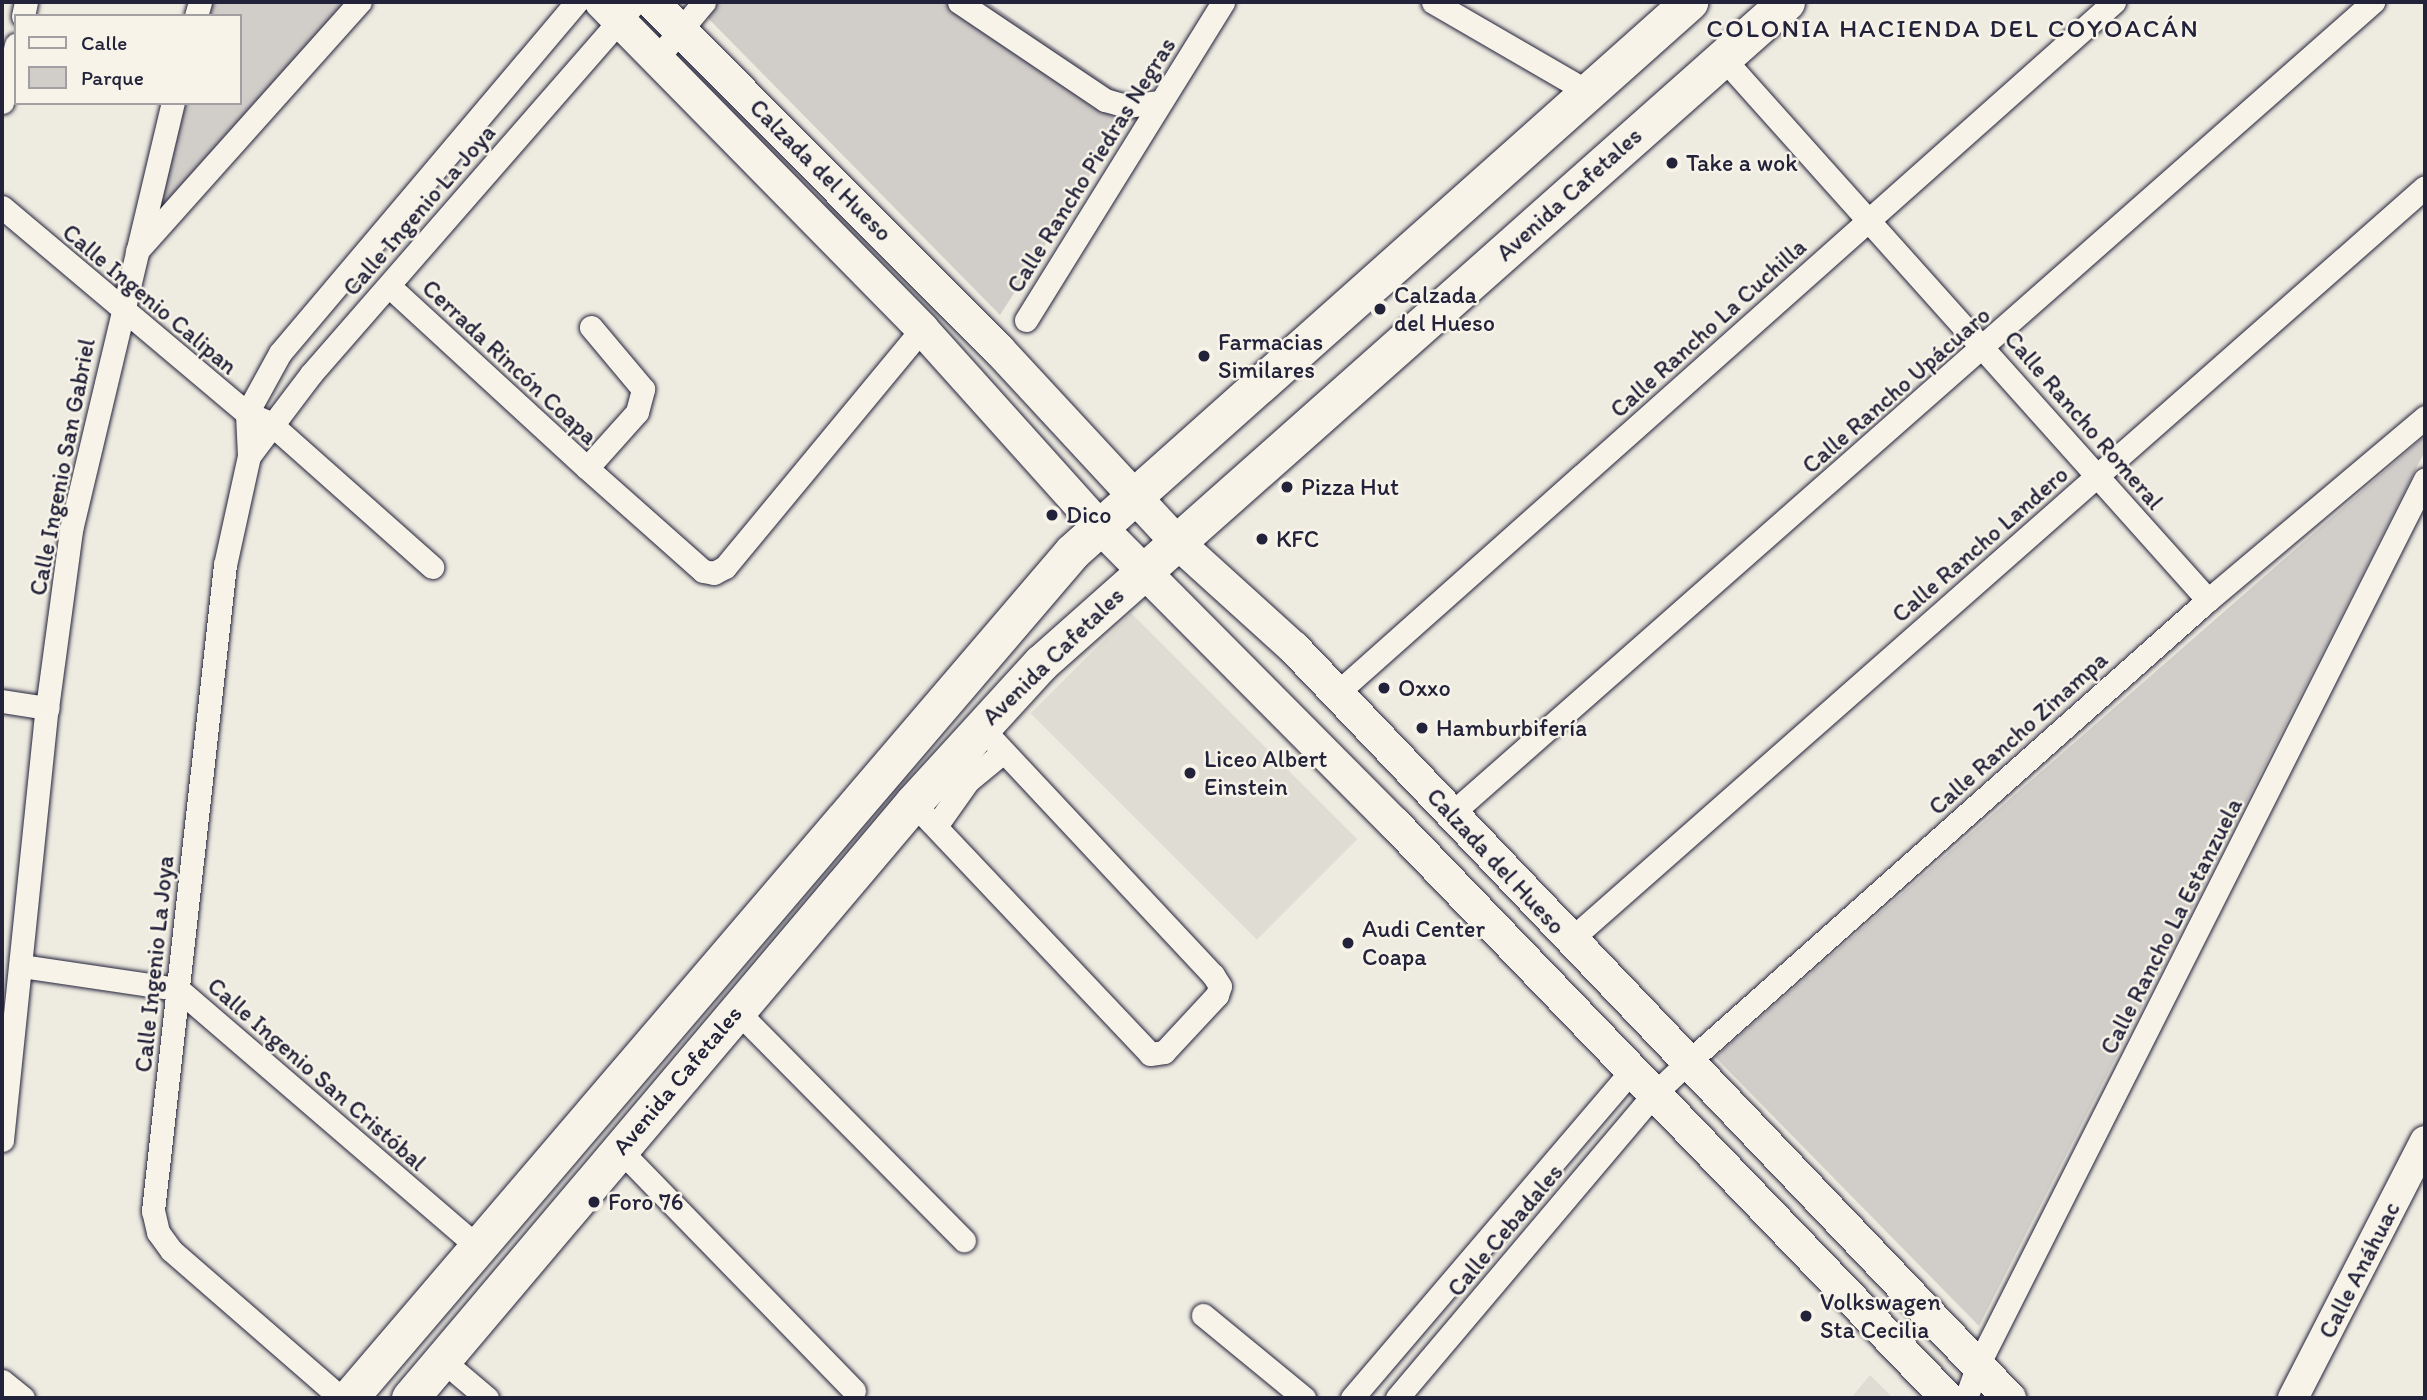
<!DOCTYPE html>
<html>
<head>
<meta charset="utf-8">
<style>
	body { margin:0 }
	#map { position:relative; width:2427px; height:1400px; overflow:hidden; background:#eeebe1; font-family:Itim,sans-serif }
	div>[style] { position:absolute }
	.built>* { inset:0; background:#dfdcd4; transform-origin:0 0 }
	.green>* { inset:0; background:#d1cdc9 }
	.roads { filter:drop-shadow(0 0 2px #22223b) drop-shadow(0 0 2px #22223b) }
	.minor>* { height:23px; margin:-11.5px; padding:0 11.5px; transform-origin:11.5px; border-radius:11.5px; background:#f7f3e8 }
	.tertiary>* { height:30px; margin:-15px; padding:0 15px; transform-origin:15px; border-radius:15px; background:#f7f3e8 }
	.secondary>* { height:33px; margin:-16.5px; padding:0 16.5px; transform-origin:16.5px; border-radius:16.5px; background:#f7f3e8 }
	.primary>* { height:37px; margin:-18.5px; padding:0 18.5px; transform-origin:18.5px; border-radius:18.5px; background:#f7f3e8 }
	.dots>* { width:19px; height:19px; translate:-50% -50%; box-sizing:border-box; border:4px solid #f7f3e8; border-radius:50% }
	span { translate:-50% -50%; white-space:nowrap; text-align:center; line-height:1.15; -webkit-text-stroke:5px #f7f3e8; paint-order:stroke }
	.poi-label { font-size:24px; color:#22223b }
	.left { translate:0 -50%; text-align:left }
	.street-label { font-size:24px; color:#22223b }
	.neighbourhood-label { font-size:26px; color:#22223b; letter-spacing:2px }
	.frame { position:absolute; inset:0; border:4px solid #22223b; pointer-events:none }
	.legend { position:absolute; left:14px; top:14px; width:228px; height:91px; box-sizing:border-box; background:#f7f3e8; border:2px solid #a29fa3; margin:0; padding:9px 12px; list-style:none; font-size:21px; color:#22223b }
	.legend li { display:flex; align-items:center; gap:14px; height:35px }
	.legend b { width:35px; border:2px solid #a29fa3 }
</style>
</head>
<body>
<div id="map">
	<div class="built">
		<div style="left:1131px;top:613px;width:320px;height:142px;rotate:45deg"></div>
		<div style="clip-path:polygon(1870px 1375px,1893px 1398px,1851px 1398px)"></div>
	</div>
	<div class="green">
		<div style="clip-path:polygon(206px 2px,345px 2px,159px 210px,183px 103px,240px 103px,240px 16px,203px 16px)"></div>
		<div style="clip-path:polygon(711px 2px,988px 2px,1136px 103px,1000px 315px,703px 13px)"></div>
		<div style="clip-path:polygon(2425px 436px,2425px 451px,1979px 1326px,1715px 1057px)"></div>
	</div>
	<div class="roads">
		<div class="minor">
			<div style="left:959px;top:2px;width:176px;rotate:33.9deg"></div>
			<div style="left:1105px;top:100px;width:22px;rotate:16deg"></div>
			<div style="left:1126px;top:106px;width:32px;rotate:-7deg"></div>
			<div style="left:1433px;top:2px;width:179px;rotate:30.1deg"></div>
			<div style="left:23px;top:16px;width:14px;rotate:-78deg"></div>
			<div style="left:196px;top:16px;width:15px;rotate:-74deg"></div>
			<div style="left:657px;top:58px;width:73px;rotate:-50deg"></div>
			<div style="left:1723px;top:58px;width:727px;rotate:48.18deg"></div>
			<div style="left:2px;top:102px;width:59px;rotate:-76.2deg"></div>
			<div style="left:2px;top:207px;width:320px;rotate:40.1deg"></div>
			<div style="left:247px;top:413px;width:25px;rotate:23deg"></div>
			<div style="left:270px;top:423px;width:217px;rotate:41.6deg"></div>
			<div style="left:137px;top:251px;width:334px;rotate:-48.2deg"></div>
			<div style="left:389px;top:286px;width:269px;rotate:42.6deg"></div>
			<div style="left:587px;top:468px;width:75px;rotate:-48.2deg"></div>
			<div style="left:637px;top:412px;width:24px;rotate:-75deg"></div>
			<div style="left:643px;top:389px;width:81px;rotate:-130deg"></div>
			<div style="left:1026px;top:320px;width:374px;rotate:-58.2deg"></div>
			<div style="left:249px;top:456px;width:103px;rotate:-52.9deg"></div>
			<div style="left:311px;top:374px;width:493px;rotate:-48.9deg"></div>
			<div style="left:587px;top:468px;width:155px;rotate:41.6deg"></div>
			<div style="left:703px;top:571px;width:11px;rotate:10deg"></div>
			<div style="left:714px;top:573px;width:13px;rotate:-29deg"></div>
			<div style="left:725px;top:567px;width:309px;rotate:-50.4deg"></div>
			<div style="left:1337px;top:693px;width:1040px;rotate:-41.65deg"></div>
			<div style="left:2px;top:701px;width:46px;rotate:8.8deg"></div>
			<div style="left:913px;top:803px;width:345px;rotate:46.6deg"></div>
			<div style="left:1150px;top:1054px;width:14px;rotate:-8deg"></div>
			<div style="left:1164px;top:1052px;width:78px;rotate:-47.1deg"></div>
			<div style="left:1217px;top:995px;width:9px;rotate:-72deg"></div>
			<div style="left:1220px;top:986px;width:13px;rotate:-122deg"></div>
			<div style="left:1213px;top:975px;width:341px;rotate:-133.1deg"></div>
			<div style="left:1451px;top:814px;width:1229px;rotate:-41.37deg"></div>
			<div style="left:936px;top:826px;width:55px;rotate:-54.6deg"></div>
			<div style="left:968px;top:781px;width:45px;rotate:-39.6deg"></div>
			<div style="left:1570px;top:940px;width:1139px;rotate:-41.37deg"></div>
			<div style="left:22px;top:966px;width:158px;rotate:8.4deg"></div>
			<div style="left:178px;top:989px;width:396px;rotate:40.7deg"></div>
			<div style="left:736px;top:1010px;width:324px;rotate:45.3deg"></div>
			<div style="left:2px;top:1140px;width:434px;rotate:-84.1deg"></div>
			<div style="left:47px;top:708px;width:180px;rotate:-82.3deg"></div>
			<div style="left:71px;top:530px;width:439px;rotate:-76.6deg"></div>
			<div style="left:619px;top:1149px;width:337px;rotate:45.8deg"></div>
			<div style="left:1203px;top:1315px;width:131px;rotate:39.4deg"></div>
			<div style="left:442px;top:1360px;width:59px;rotate:40.2deg"></div>
			<div style="left:2px;top:1381px;width:27px;rotate:39deg"></div>
			<div style="left:341px;top:1398px;width:225px;rotate:-139deg"></div>
			<div style="left:171px;top:1250px;width:22px;rotate:-126deg"></div>
			<div style="left:158px;top:1232px;width:22px;rotate:-103deg"></div>
			<div style="left:153px;top:1211px;width:650px;rotate:-83.64deg"></div>
			<div style="left:225px;top:565px;width:112px;rotate:-77.6deg"></div>
			<div style="left:249px;top:456px;width:43px;rotate:-92.7deg"></div>
			<div style="left:247px;top:413px;width:68px;rotate:-61.2deg"></div>
			<div style="left:280px;top:353px;width:460px;rotate:-49.8deg"></div>
			<div style="left:1352px;top:1398px;width:428px;rotate:-49.5deg"></div>
			<div style="left:1397px;top:1398px;width:395px;rotate:-49.8deg"></div>
			<div style="left:1652px;top:1096px;width:48px;rotate:-43.3deg"></div>
			<div style="left:1687px;top:1063px;width:697px;rotate:-41.63deg"></div>
			<div style="left:2208px;top:600px;width:284px;rotate:-40.1deg"></div>
			<div style="left:1966px;top:1398px;width:35px;rotate:-70deg"></div>
			<div style="left:1978px;top:1365px;width:992px;rotate:-63.23deg"></div>
		</div>
		<div class="tertiary">
			<div style="left:2293px;top:1398px;width:289px;rotate:-62.8deg"></div>
		</div>
		<div class="secondary">
			<div style="left:601px;top:2px;width:458px;rotate:45.5deg"></div>
			<div style="left:922px;top:329px;width:265px;rotate:48.1deg"></div>
			<div style="left:1099px;top:526px;width:419px;rotate:45.2deg"></div>
			<div style="left:1394px;top:823px;width:798px;rotate:46.12deg"></div>
			<div style="left:652px;top:2px;width:491px;rotate:45.1deg"></div>
			<div style="left:999px;top:350px;width:262px;rotate:47.2deg"></div>
			<div style="left:1177px;top:542px;width:156px;rotate:42.2deg"></div>
			<div style="left:1293px;top:647px;width:1038px;rotate:46.37deg"></div>
		</div>
		<div class="primary">
			<div style="left:349px;top:1398px;width:1113px;rotate:-49.48deg"></div>
			<div style="left:1072px;top:552px;width:827px;rotate:-41.71deg"></div>
			<div style="left:410px;top:1398px;width:779px;rotate:-49.79deg"></div>
			<div style="left:913px;top:803px;width:190px;rotate:-47.6deg"></div>
			<div style="left:1041px;top:663px;width:996px;rotate:-41.58deg"></div>
		</div>
	</div>
	<div class="dots">
		<div style="left:1672px;top:163px;background:#22223b"></div>
		<div style="left:1380px;top:309px;background:#22223b"></div>
		<div style="left:1204px;top:356px;background:#22223b"></div>
		<div style="left:1287px;top:487px;background:#22223b"></div>
		<div style="left:1052px;top:515px;background:#22223b"></div>
		<div style="left:1262px;top:539px;background:#22223b"></div>
		<div style="left:1384px;top:688px;background:#22223b"></div>
		<div style="left:1422px;top:728px;background:#22223b"></div>
		<div style="left:1190px;top:773px;background:#22223b"></div>
		<div style="left:1348px;top:943px;background:#22223b"></div>
		<div style="left:594px;top:1202px;background:#22223b"></div>
		<div style="left:1806px;top:1316px;background:#22223b"></div>
	</div>
	<div class="poi-label">
		<span class="left" style="left:1686px;top:163px">Take a wok</span>
		<span class="left" style="left:1394px;top:309px">Calzada<br>del Hueso</span>
		<span class="left" style="left:1218px;top:356px">Farmacias<br>Similares</span>
		<span class="left" style="left:1301px;top:487px">Pizza Hut</span>
		<span class="left" style="left:1066px;top:515px">Dico</span>
		<span class="left" style="left:1276px;top:539px">KFC</span>
		<span class="left" style="left:1398px;top:688px">Oxxo</span>
		<span class="left" style="left:1436px;top:728px">Hamburbifería</span>
		<span class="left" style="left:1204px;top:773px">Liceo Albert<br>Einstein</span>
		<span class="left" style="left:1362px;top:943px">Audi Center<br>Coapa</span>
		<span class="left" style="left:608px;top:1202px">Foro 76</span>
		<span class="left" style="left:1820px;top:1316px">Volkswagen<br>Sta Cecilia</span>
	</div>
	<div class="street-label">
		<span style="left:1091px;top:165px;rotate:-58deg">Calle Rancho Piedras Negras</span>
		<span style="left:821px;top:170px;rotate:45deg">Calzada del Hueso</span>
		<span style="left:1569px;top:194px;rotate:-42deg">Avenida Cafetales</span>
		<span style="left:419px;top:210px;rotate:-49deg">Calle Ingenio La Joya</span>
		<span style="left:150px;top:299px;rotate:40deg">Calle Ingenio Calipan</span>
		<span style="left:1708px;top:328px;rotate:-42deg">Calle Rancho La Cuchilla</span>
		<span style="left:510px;top:362px;rotate:43deg">Cerrada Rincón Coapa</span>
		<span style="left:1896px;top:390px;rotate:-41deg">Calle Rancho Upácuaro</span>
		<span style="left:2084px;top:420px;rotate:49deg">Calle Rancho Romeral</span>
		<span style="left:62px;top:467px;rotate:-79deg">Calle Ingenio San Gabriel</span>
		<span style="left:1980px;top:544px;rotate:-41deg">Calle Rancho Landero</span>
		<span style="left:1053px;top:656px;rotate:-44deg">Avenida Cafetales</span>
		<span style="left:2018px;top:733px;rotate:-42deg">Calle Rancho Zinampa</span>
		<span style="left:1496px;top:861px;rotate:47deg">Calzada del Hueso</span>
		<span style="left:2171px;top:926px;rotate:-63deg">Calle Rancho La Estanzuela</span>
		<span style="left:154px;top:964px;rotate:-84deg">Calle Ingenio La Joya</span>
		<span style="left:317px;top:1074px;rotate:41deg">Calle Ingenio San Cristóbal</span>
		<span style="left:677px;top:1080px;rotate:-50deg">Avenida Cafetales</span>
		<span style="left:1505px;top:1230px;rotate:-50deg">Calle Cebadales</span>
		<span style="left:2359px;top:1270px;rotate:-63deg">Calle Anáhuac</span>
	</div>
	<div class="neighbourhood-label">
		<span style="left:1953px;top:29px">COLONIA HACIENDA DEL COYOACÁN</span>
	</div>
	<div class="frame"></div>
	<ul class="legend">
	<li><b style="height:9px;background:#f7f3e8"></b>Calle</li>
	<li><b style="height:19px;background:#d1cdc9"></b>Parque</li>
	</ul>
</div>
</body>
</html>
